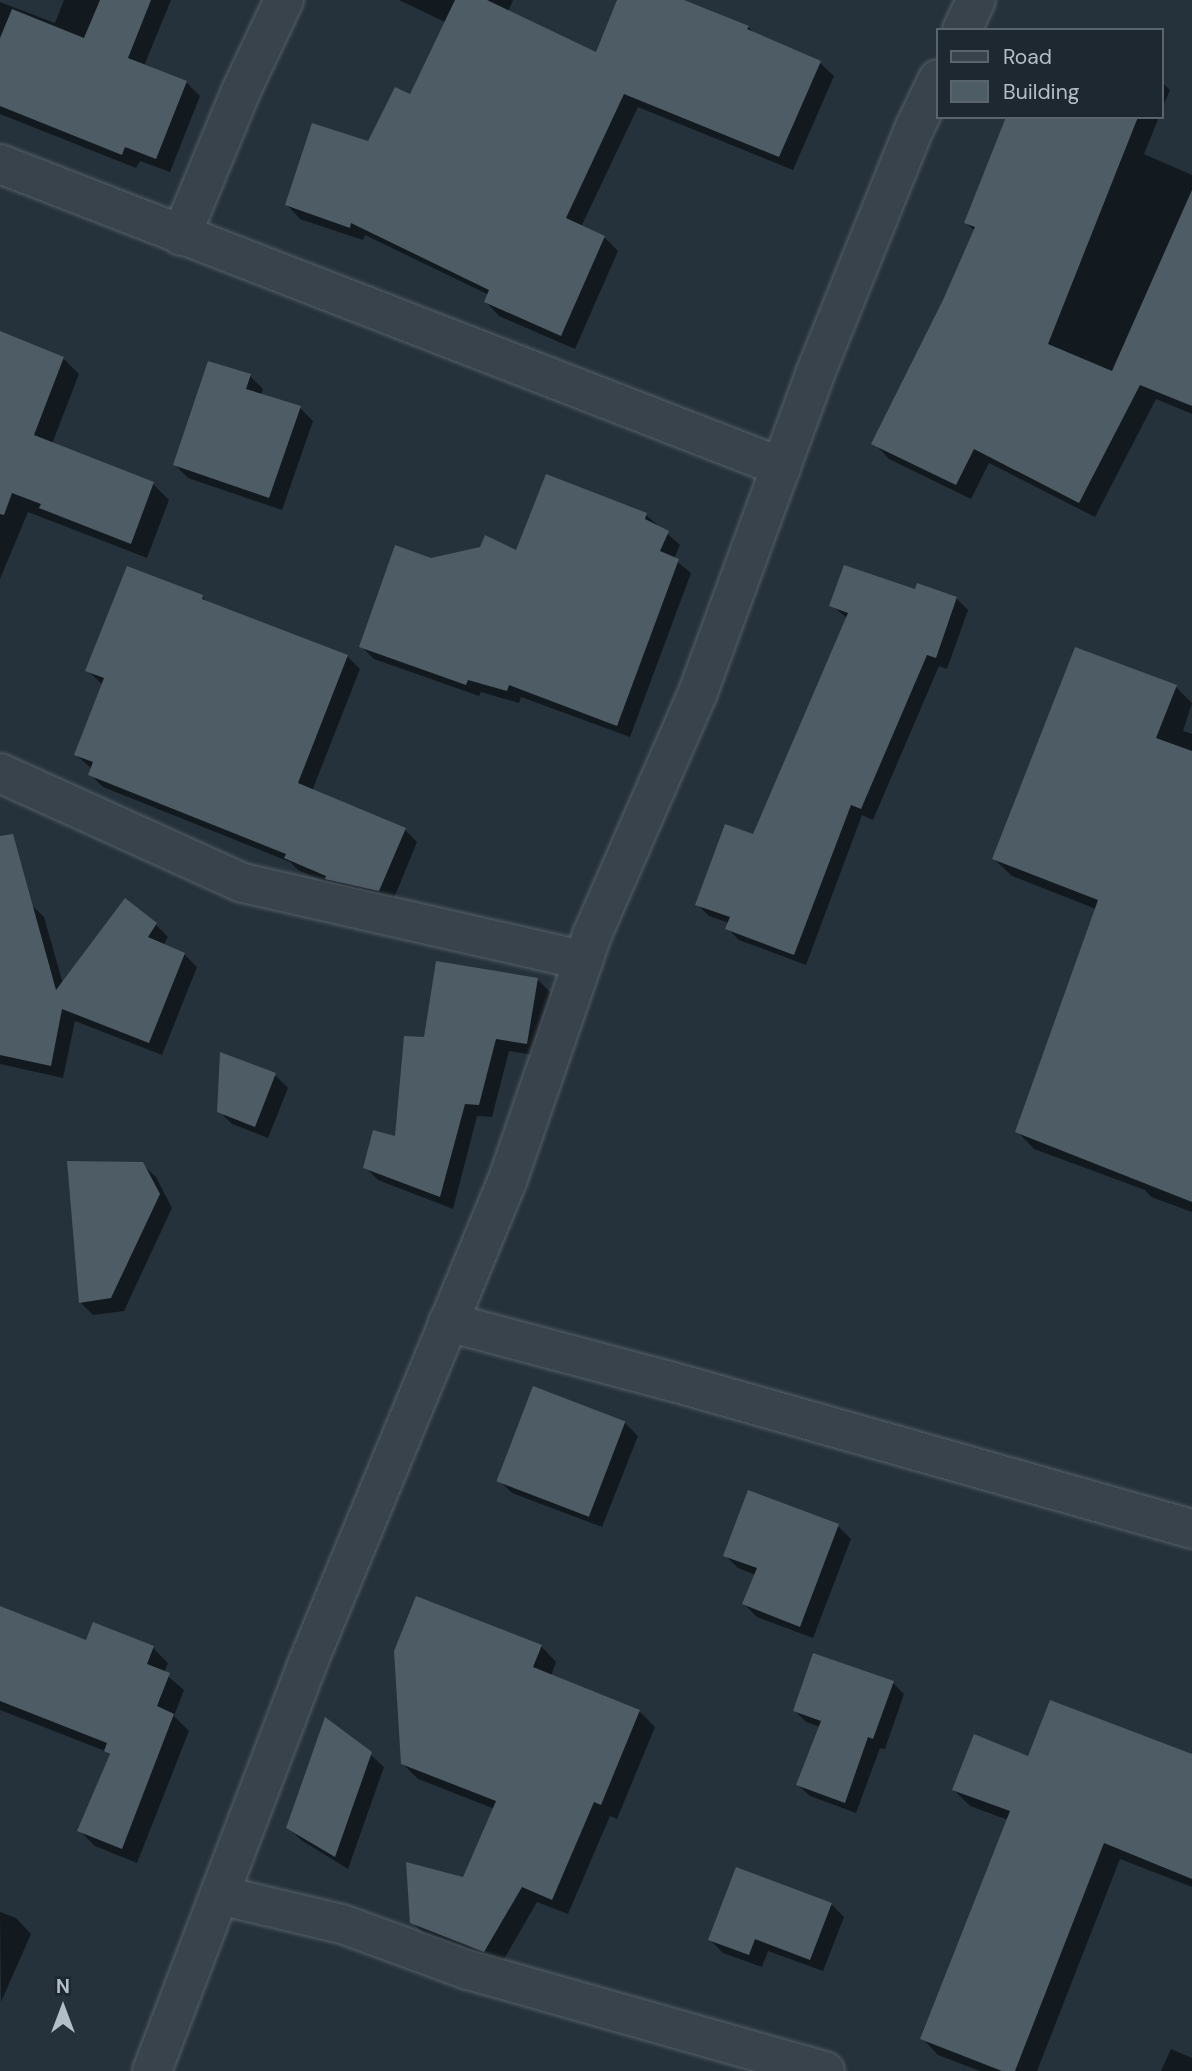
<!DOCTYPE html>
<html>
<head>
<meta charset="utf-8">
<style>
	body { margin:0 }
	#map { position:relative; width:1192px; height:2071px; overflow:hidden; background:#25313b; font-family:"DM Sans",sans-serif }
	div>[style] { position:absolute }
	.shadow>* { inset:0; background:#0007 }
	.building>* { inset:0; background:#4e5c66; transform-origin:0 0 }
	.roads { filter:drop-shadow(0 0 2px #566169) drop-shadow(0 0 2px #566169) }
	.minor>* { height:38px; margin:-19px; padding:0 19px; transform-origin:19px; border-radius:19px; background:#38434b }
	span { translate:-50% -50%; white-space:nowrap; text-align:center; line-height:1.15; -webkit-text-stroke:6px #1d2830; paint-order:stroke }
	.legend { position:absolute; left:936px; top:28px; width:228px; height:91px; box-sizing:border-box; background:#1d2830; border:2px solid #59646c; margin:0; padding:9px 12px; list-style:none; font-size:21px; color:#b4bec7 }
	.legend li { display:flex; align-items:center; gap:14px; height:35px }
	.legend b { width:35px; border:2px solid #59646c }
	.north { position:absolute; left:28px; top:1973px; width:70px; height:70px; -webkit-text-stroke:5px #1d2830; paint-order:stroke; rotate:0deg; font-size:19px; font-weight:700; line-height:28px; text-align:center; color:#b4bec7 }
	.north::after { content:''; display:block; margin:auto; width:24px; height:32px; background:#b4bec7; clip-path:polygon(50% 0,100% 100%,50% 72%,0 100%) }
</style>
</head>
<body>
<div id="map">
	<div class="shadow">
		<div style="clip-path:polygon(64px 0,171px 0,144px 66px,186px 82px,200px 96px,170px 172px,140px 161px,136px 168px,0 114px,0 2px,55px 23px)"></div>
		<div style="clip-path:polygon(399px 0,513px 0,508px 12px,597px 55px,619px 0,679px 0,748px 27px,755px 34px,820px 63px,834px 76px,793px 170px,638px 107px,581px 227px,604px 237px,618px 251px,575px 349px,499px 316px,486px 302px,489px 295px,365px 235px,363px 240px,300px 219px,287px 205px,369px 143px,411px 96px,447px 23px)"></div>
		<div style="clip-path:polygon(1162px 82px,1170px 90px,1162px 109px)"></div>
		<div style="clip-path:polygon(1008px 117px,1159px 117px,1144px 154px,1192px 175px,1192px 414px,1156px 399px,1095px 517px,989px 463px,971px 499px,889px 459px,874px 443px,945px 301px,975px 231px,966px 223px)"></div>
		<div style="clip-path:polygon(0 333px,63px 358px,79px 374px,52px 444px,153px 484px,169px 500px,147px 558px,28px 512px,0 579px)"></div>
		<div style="clip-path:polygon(250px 376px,263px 389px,261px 395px,300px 408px,313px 421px,282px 510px,188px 478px,175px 465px)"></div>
		<div style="clip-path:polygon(547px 476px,646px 515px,680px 545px,674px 559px,691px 573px,630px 737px,521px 697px,519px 703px,481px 692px,479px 696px,374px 659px,361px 646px,431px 560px,517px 552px)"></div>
		<div style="clip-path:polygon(916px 591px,956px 598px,968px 610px,947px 669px,939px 666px,873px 820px,862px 815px,806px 965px,739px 940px,727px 928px,729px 923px,709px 916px,697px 904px,754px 836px,848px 619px,831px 605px)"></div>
		<div style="clip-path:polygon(202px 597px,209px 604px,347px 656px,360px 669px,312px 791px,405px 830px,417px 842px,392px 903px,334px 886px,298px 870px,290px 862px,103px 787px,90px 774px,92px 769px,76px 755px,103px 685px,87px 670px)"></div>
		<div style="clip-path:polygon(1176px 687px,1192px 703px,1183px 731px,1192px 734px,1192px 1212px,1151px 1197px,1145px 1190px,1034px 1149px,1017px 1131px,1096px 909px,1012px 876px,994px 859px)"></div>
		<div style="clip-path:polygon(0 898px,31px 904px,44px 917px,63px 984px,155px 924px,168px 937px,163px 946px,184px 954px,197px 967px,162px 1055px,75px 1021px,63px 1078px,0 1064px)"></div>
		<div style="clip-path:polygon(537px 979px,550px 992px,540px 1056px,509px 1051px,492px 1117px,477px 1116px,453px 1209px,378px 1180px,365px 1167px,397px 1138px,425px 1039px)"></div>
		<div style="clip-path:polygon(275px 1075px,288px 1088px,268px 1138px,232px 1124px,219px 1111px)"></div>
		<div style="clip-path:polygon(142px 1164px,156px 1177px,172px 1208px,124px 1311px,93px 1315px,80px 1302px)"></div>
		<div style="clip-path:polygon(625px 1423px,638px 1436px,602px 1527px,512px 1493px,499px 1480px)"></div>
		<div style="clip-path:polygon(838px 1526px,851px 1539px,813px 1638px,757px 1617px,744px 1604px,756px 1575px,738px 1568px,725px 1555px)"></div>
		<div style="clip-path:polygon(0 1608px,87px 1642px,153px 1648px,168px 1663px,164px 1673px,184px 1690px,174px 1716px,189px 1731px,137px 1863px,95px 1846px,79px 1830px,111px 1756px,105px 1751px,0 1710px)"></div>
		<div style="clip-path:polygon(541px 1646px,556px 1662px,551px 1676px,639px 1711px,655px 1727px,617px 1819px,610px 1816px,568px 1914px,537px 1902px,500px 1966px,428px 1938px,412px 1922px,464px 1879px,495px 1809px,418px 1779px,402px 1763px)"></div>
		<div style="clip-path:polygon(893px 1683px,904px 1694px,885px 1749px,880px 1748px,856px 1813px,810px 1796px,798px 1785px,821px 1727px,806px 1722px,795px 1711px)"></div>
		<div style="clip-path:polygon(370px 1754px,384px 1767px,348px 1869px,301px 1840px,288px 1827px)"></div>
		<div style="clip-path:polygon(1192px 1756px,1192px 1887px,1120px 1859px,1037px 2071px,980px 2071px,938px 2055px,922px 2038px,1008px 1820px,970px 1806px,954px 1790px,1029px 1758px)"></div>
		<div style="clip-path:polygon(831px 1904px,844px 1917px,823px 1971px,768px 1951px,762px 1967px,723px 1953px,710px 1940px)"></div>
		<div style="clip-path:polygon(0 1912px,16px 1918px,31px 1934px,1px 2002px)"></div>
		<div style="clip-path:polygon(1171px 2049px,1192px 2058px,1192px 2071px,1161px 2071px)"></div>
	</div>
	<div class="building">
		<div style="clip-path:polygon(100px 0,151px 0,128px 58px,187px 81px,156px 159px,125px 147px,122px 155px,0 106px,0 38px,12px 9px,84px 38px)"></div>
		<div style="clip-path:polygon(455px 0,487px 0,596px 52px,617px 0,684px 0,749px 26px,747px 29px,821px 61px,779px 157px,624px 94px,566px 218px,605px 236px,561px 336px,484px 302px,489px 290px,351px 223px,350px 228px,285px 205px,312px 123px,368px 141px,395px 87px,410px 94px)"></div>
		<div style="clip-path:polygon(1006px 117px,1138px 117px,1048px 344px,1112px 371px,1192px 190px,1192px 406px,1140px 385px,1079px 503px,974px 449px,956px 485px,871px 444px,943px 300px,975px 227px,964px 223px)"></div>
		<div style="clip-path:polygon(0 331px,64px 357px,34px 435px,154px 482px,131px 544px,39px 508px,41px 504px,12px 493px,4px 515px,0 514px)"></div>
		<div style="clip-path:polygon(208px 361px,251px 374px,246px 389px,301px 406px,269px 498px,173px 465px)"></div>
		<div style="clip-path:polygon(546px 474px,647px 513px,645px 519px,669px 531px,660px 551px,679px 559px,617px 726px,509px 685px,507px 691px,468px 680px,466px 685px,359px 647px,395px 545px,431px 558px,480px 547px,485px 535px,516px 550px)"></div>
		<div style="clip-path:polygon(844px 565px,915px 589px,917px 583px,957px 597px,936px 658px,927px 655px,861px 809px,851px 805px,794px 955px,725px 929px,730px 917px,695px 905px,725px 824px,753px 834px,848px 613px,829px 606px)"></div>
		<div style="clip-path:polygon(127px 566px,203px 595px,202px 599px,348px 655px,298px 783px,406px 828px,379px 891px,325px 879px,326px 876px,284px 858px,286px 854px,88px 775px,93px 762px,74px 755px,104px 678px,85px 671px)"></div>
		<div style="clip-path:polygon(1075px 647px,1177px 685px,1156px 738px,1192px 751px,1192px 1202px,1015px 1132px,1098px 900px,992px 859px)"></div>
		<div style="clip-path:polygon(13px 834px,56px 990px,125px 898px,157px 923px,148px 937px,185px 953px,149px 1043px,62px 1009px,51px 1066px,0 1055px,0 836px)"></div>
		<div style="clip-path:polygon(436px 961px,538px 978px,527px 1044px,496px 1039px,479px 1105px,465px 1104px,440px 1197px,363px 1168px,373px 1130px,395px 1136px,404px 1036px,424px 1037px)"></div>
		<div style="clip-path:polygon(220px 1052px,276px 1073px,255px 1127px,217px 1112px)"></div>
		<div style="clip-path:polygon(67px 1161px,143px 1162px,160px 1194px,111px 1298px,79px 1303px)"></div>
		<div style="left:533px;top:1386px;width:99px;height:102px;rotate:21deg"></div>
		<div style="clip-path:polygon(748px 1490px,839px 1524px,800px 1627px,742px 1604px,757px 1568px,723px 1556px)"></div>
		<div style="clip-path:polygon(416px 1596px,542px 1645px,533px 1667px,640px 1710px,601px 1805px,594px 1802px,552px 1900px,522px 1887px,484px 1952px,410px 1923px,406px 1862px,463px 1877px,496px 1801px,401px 1764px,394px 1651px)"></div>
		<div style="clip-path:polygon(0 1606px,86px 1640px,93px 1622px,154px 1646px,147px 1664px,170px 1673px,157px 1706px,174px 1714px,122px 1849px,77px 1831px,110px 1754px,104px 1751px,107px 1743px,0 1701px)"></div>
		<div style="clip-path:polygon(813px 1653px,894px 1681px,873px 1739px,868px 1737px,845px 1803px,796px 1785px,821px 1721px,793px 1711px)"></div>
		<div style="clip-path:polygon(1050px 1700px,1192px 1754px,1192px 1879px,1104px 1843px,1015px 2071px,1002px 2071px,920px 2039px,1010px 1811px,952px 1790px,974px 1734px,1028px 1756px)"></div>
		<div style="clip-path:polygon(325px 1717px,372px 1752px,335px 1857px,286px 1828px)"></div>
		<div style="clip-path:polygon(736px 1867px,832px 1903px,810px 1960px,755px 1939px,749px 1955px,708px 1940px)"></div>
	</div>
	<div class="roads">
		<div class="minor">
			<div style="left:962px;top:30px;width:33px;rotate:-65deg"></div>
			<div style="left:0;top:164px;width:838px;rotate:21.2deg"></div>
			<div style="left:181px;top:236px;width:157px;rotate:-67.5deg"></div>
			<div style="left:241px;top:91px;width:101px;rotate:-64.7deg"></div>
			<div style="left:0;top:773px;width:267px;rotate:24.4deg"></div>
			<div style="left:243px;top:883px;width:349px;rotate:12.8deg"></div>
			<div style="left:448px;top:1322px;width:230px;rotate:14.9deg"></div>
			<div style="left:670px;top:1381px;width:543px;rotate:15.83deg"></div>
			<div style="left:219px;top:1895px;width:126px;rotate:13.3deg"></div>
			<div style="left:342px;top:1924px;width:134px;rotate:20.1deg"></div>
			<div style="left:468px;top:1970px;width:371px;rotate:15.8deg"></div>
			<div style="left:152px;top:2071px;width:435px;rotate:-69.1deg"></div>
			<div style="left:307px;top:1665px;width:526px;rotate:-67.53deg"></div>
			<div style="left:508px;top:1179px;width:258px;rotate:-71deg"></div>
			<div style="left:592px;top:935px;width:262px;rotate:-66.4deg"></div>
			<div style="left:697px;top:695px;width:342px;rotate:-69.8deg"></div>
			<div style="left:815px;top:374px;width:266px;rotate:-68deg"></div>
			<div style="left:915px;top:127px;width:53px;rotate:-64.4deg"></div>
		</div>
	</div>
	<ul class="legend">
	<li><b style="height:9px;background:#38434b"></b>Road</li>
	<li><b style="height:19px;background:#4e5c66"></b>Building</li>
	</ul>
	<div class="north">N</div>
</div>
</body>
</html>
